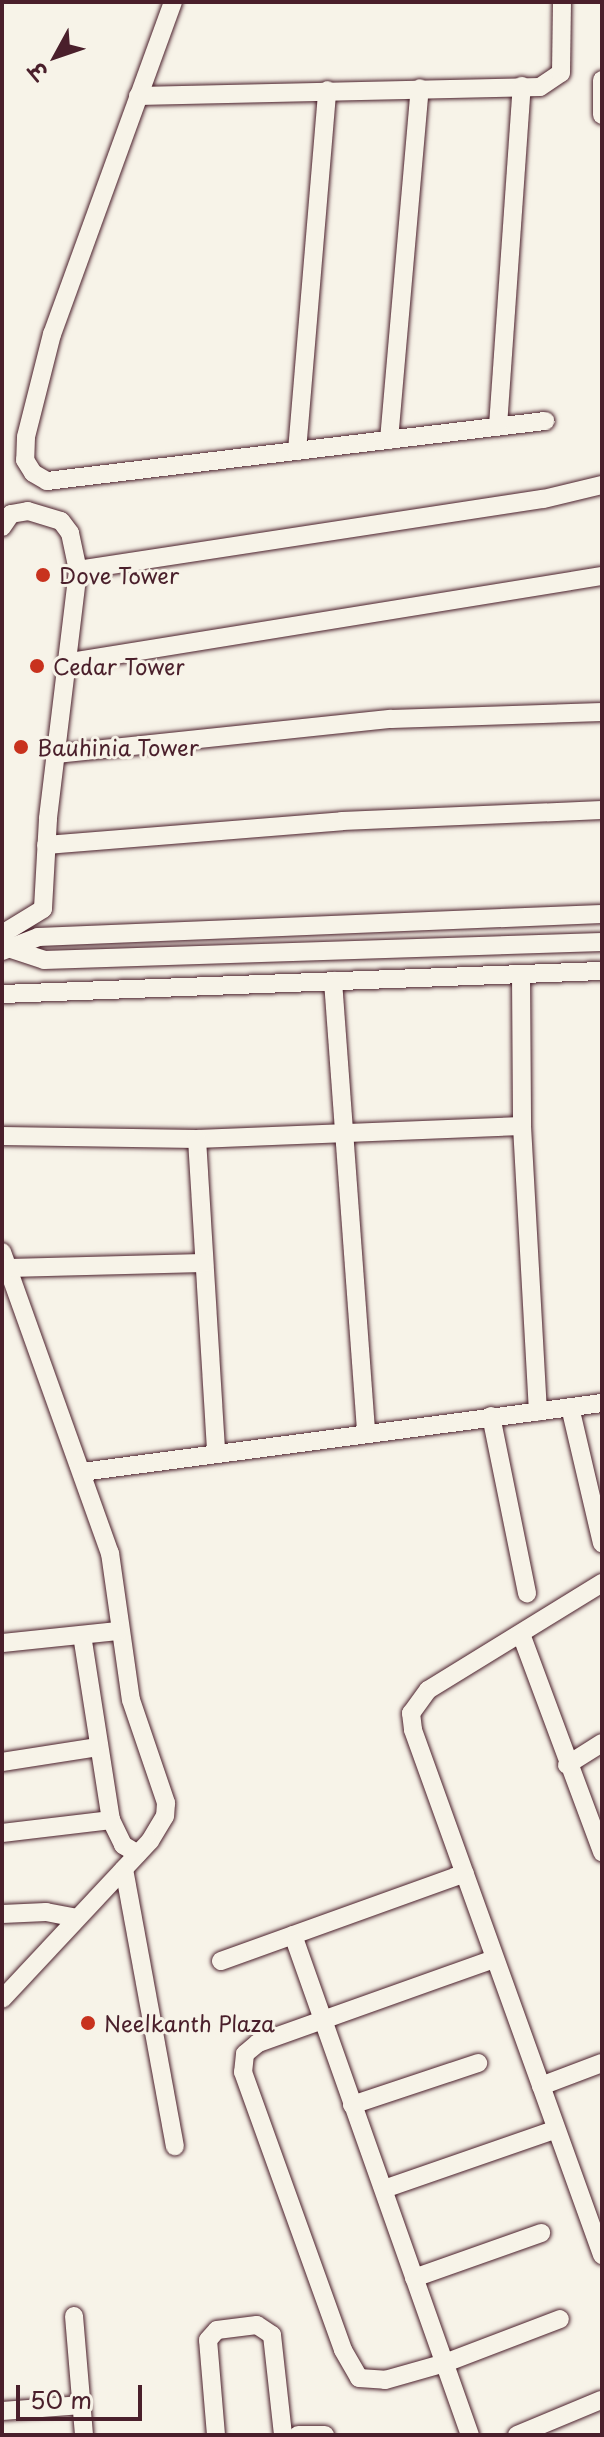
<!DOCTYPE html>
<html>
<head>
<meta charset="utf-8">
<style>
	body { margin:0 }
	#map { position:relative; width:604px; height:2437px; overflow:hidden; background:#f7f3e8; font-family:"Playpen Sans","Playpen Sans Deva",sans-serif }
	div>[style] { position:absolute }
	.roads { filter:drop-shadow(0 0 2px #4a1f2b) drop-shadow(0 0 2px #4a1f2b) }
	.street>* { height:18px; margin:-9px; padding:0 9px; transform-origin:9px; border-radius:9px; background:#f7f3e8 }
	.dots>* { width:22px; height:22px; translate:-50% -50%; box-sizing:border-box; border:4px solid #f7f3e8; border-radius:50% }
	span { translate:-50% -50%; white-space:nowrap; text-align:center; line-height:1.15; -webkit-text-stroke:6px #f7f3e8; paint-order:stroke }
	.poi-label { font-size:22px; color:#4a1f2b }
	.left { translate:0 -50%; text-align:left }
	.frame { position:absolute; inset:0; border:4px solid #4a1f2b; pointer-events:none }
	.north { position:absolute; left:16px; top:16px; width:80px; height:80px; -webkit-text-stroke:6px #f7f3e8; paint-order:stroke; rotate:230deg; font-size:22px; font-weight:700; line-height:32px; text-align:center; color:#4a1f2b }
	.north::after { content:''; display:block; margin:auto; width:28px; height:36px; background:#4a1f2b; clip-path:polygon(50% 0,100% 100%,50% 72%,0 100%) }
	.scale { position:absolute; left:16px; top:2385px; width:126px; height:36px; box-sizing:border-box; border:4px solid #4a1f2b; border-top:0; padding-left:10px; font-size:24px; line-height:28px; white-space:nowrap; color:#4a1f2b; -webkit-text-stroke:6px #f7f3e8; paint-order:stroke }
</style>
</head>
<body>
<div id="map">
	<div class="roads">
		<div class="street">
			<div style="left:173px;top:2px;width:353px;rotate:110deg"></div>
			<div style="left:52px;top:334px;width:106px;rotate:104.2deg"></div>
			<div style="left:26px;top:437px;width:23px;rotate:92deg"></div>
			<div style="left:25px;top:460px;width:15px;rotate:58deg"></div>
			<div style="left:33px;top:473px;width:16px;rotate:30deg"></div>
			<div style="left:47px;top:481px;width:502px;rotate:-6.87deg"></div>
			<div style="left:602px;top:80px;width:35px;rotate:90deg"></div>
			<div style="left:138px;top:96px;width:402px;rotate:-1.3deg"></div>
			<div style="left:540px;top:87px;width:25px;rotate:-34deg"></div>
			<div style="left:561px;top:73px;width:71px;rotate:-89.2deg"></div>
			<div style="left:498px;top:426px;width:341px;rotate:-86deg"></div>
			<div style="left:389px;top:440px;width:353px;rotate:-85deg"></div>
			<div style="left:297px;top:451px;width:362px;rotate:-85.2deg"></div>
			<div style="left:2px;top:527px;width:16px;rotate:-55deg"></div>
			<div style="left:11px;top:514px;width:17px;rotate:-10deg"></div>
			<div style="left:28px;top:511px;width:34px;rotate:17deg"></div>
			<div style="left:61px;top:521px;width:15px;rotate:53deg"></div>
			<div style="left:70px;top:533px;width:38px;rotate:78deg"></div>
			<div style="left:78px;top:570px;width:251px;rotate:96.9deg"></div>
			<div style="left:48px;top:819px;width:90px;rotate:93.2deg"></div>
			<div style="left:43px;top:909px;width:48px;rotate:148.6deg"></div>
			<div style="left:78px;top:570px;width:471px;rotate:-8.7deg"></div>
			<div style="left:544px;top:499px;width:60px;rotate:-13.6deg"></div>
			<div style="left:71px;top:662px;width:538px;rotate:-9.2deg"></div>
			<div style="left:56px;top:754px;width:337px;rotate:-6deg"></div>
			<div style="left:391px;top:719px;width:211px;rotate:-1.9deg"></div>
			<div style="left:46px;top:845px;width:297px;rotate:-4.6deg"></div>
			<div style="left:342px;top:821px;width:260px;rotate:-2.4deg"></div>
			<div style="left:11px;top:949px;width:35px;rotate:18deg"></div>
			<div style="left:44px;top:960px;width:558px;rotate:-1.85deg"></div>
			<div style="left:2px;top:951px;width:39px;rotate:-21deg"></div>
			<div style="left:38px;top:937px;width:564px;rotate:-2.34deg"></div>
			<div style="left:521px;top:974px;width:152px;rotate:89.6deg"></div>
			<div style="left:522px;top:1126px;width:286px;rotate:86.8deg"></div>
			<div style="left:333px;top:981px;width:452px;rotate:85.8deg"></div>
			<div style="left:2px;top:994px;width:600px;rotate:-2.2deg"></div>
			<div style="left:2px;top:1136px;width:195px;rotate:0.9deg"></div>
			<div style="left:197px;top:1139px;width:325px;rotate:-2.3deg"></div>
			<div style="left:197px;top:1139px;width:312px;rotate:86.5deg"></div>
			<div style="left:2px;top:1252px;width:320px;rotate:70.3deg"></div>
			<div style="left:110px;top:1553px;width:148px;rotate:81.9deg"></div>
			<div style="left:131px;top:1700px;width:109px;rotate:71.2deg"></div>
			<div style="left:166px;top:1803px;width:13px;rotate:94deg"></div>
			<div style="left:165px;top:1816px;width:29px;rotate:121deg"></div>
			<div style="left:150px;top:1841px;width:216px;rotate:133.1deg"></div>
			<div style="left:8px;top:1268px;width:196px;rotate:-1.5deg"></div>
			<div style="left:570px;top:1407px;width:140px;rotate:76.8deg"></div>
			<div style="left:491px;top:1416px;width:181px;rotate:78.5deg"></div>
			<div style="left:82px;top:1472px;width:525px;rotate:-7.56deg"></div>
			<div style="left:602px;top:1583px;width:204px;rotate:148.4deg"></div>
			<div style="left:428px;top:1690px;width:29px;rotate:126deg"></div>
			<div style="left:411px;top:1713px;width:17px;rotate:83deg"></div>
			<div style="left:413px;top:1730px;width:558px;rotate:70.2deg"></div>
			<div style="left:521px;top:1634px;width:233px;rotate:69.6deg"></div>
			<div style="left:82px;top:1635px;width:187px;rotate:81.1deg"></div>
			<div style="left:111px;top:1820px;width:28px;rotate:64deg"></div>
			<div style="left:123px;top:1845px;width:17px;rotate:31deg"></div>
			<div style="left:2px;top:1643px;width:117px;rotate:-5.9deg"></div>
			<div style="left:2px;top:1762px;width:97px;rotate:-8.9deg"></div>
			<div style="left:567px;top:1765px;width:41px;rotate:-32.2deg"></div>
			<div style="left:2px;top:1833px;width:110px;rotate:-6.8deg"></div>
			<div style="left:124px;top:1869px;width:282px;rotate:79.6deg"></div>
			<div style="left:2px;top:1914px;width:44px;rotate:-2.6deg"></div>
			<div style="left:46px;top:1912px;width:31px;rotate:11deg"></div>
			<div style="left:293px;top:1935px;width:530px;rotate:70.51deg"></div>
			<div style="left:494px;top:1959px;width:251px;rotate:160.4deg"></div>
			<div style="left:258px;top:2043px;width:17px;rotate:140deg"></div>
			<div style="left:245px;top:2054px;width:18px;rotate:96deg"></div>
			<div style="left:243px;top:2072px;width:295px;rotate:70.2deg"></div>
			<div style="left:343px;top:2350px;width:32px;rotate:60deg"></div>
			<div style="left:359px;top:2378px;width:26px;rotate:4deg"></div>
			<div style="left:385px;top:2380px;width:62px;rotate:-15.8deg"></div>
			<div style="left:445px;top:2363px;width:123px;rotate:-20.9deg"></div>
			<div style="left:221px;top:1961px;width:259px;rotate:-19.8deg"></div>
			<div style="left:541px;top:2086px;width:65px;rotate:-20.7deg"></div>
			<div style="left:352px;top:2105px;width:133px;rotate:-18.4deg"></div>
			<div style="left:384px;top:2189px;width:180px;rotate:-19.1deg"></div>
			<div style="left:414px;top:2278px;width:135px;rotate:-19.5deg"></div>
			<div style="left:74px;top:2316px;width:119px;rotate:85.2deg"></div>
			<div style="left:2px;top:2411px;width:80px;rotate:-4.3deg"></div>
			<div style="left:216px;top:2435px;width:95px;rotate:-94.8deg"></div>
			<div style="left:208px;top:2340px;width:13px;rotate:-48deg"></div>
			<div style="left:217px;top:2330px;width:40px;rotate:-7.1deg"></div>
			<div style="left:257px;top:2325px;width:18px;rotate:34deg"></div>
			<div style="left:272px;top:2335px;width:101px;rotate:83.7deg"></div>
			<div style="left:298px;top:2435px;width:27px"></div>
			<div style="left:517px;top:2435px;width:91px;rotate:-22.6deg"></div>
		</div>
	</div>
	<div class="dots">
		<div style="left:43px;top:575px;background:#c8321e"></div>
		<div style="left:37px;top:666px;background:#c8321e"></div>
		<div style="left:21px;top:747px;background:#c8321e"></div>
		<div style="left:88px;top:2023px;background:#c8321e"></div>
	</div>
	<div class="poi-label">
		<span class="left" style="left:59px;top:575px">Dove Tower</span>
		<span class="left" style="left:53px;top:666px">Cedar Tower</span>
		<span class="left" style="left:37px;top:747px">Bauhinia Tower</span>
		<span class="left" style="left:104px;top:2023px">Neelkanth Plaza</span>
	</div>
	<div class="frame"></div>
	<div class="north">उ</div>
	<div class="scale">50 m</div>
</div>
</body>
</html>
